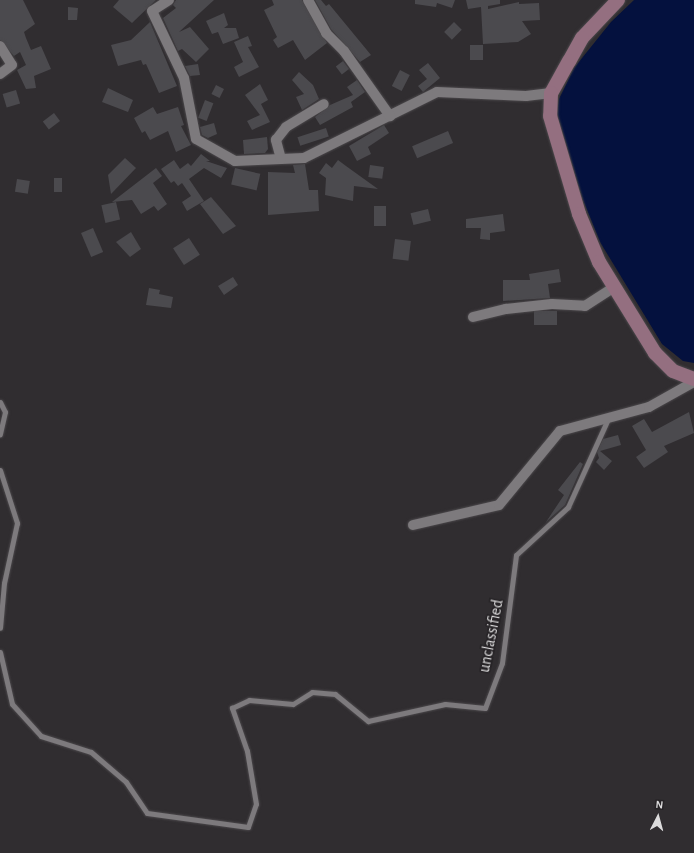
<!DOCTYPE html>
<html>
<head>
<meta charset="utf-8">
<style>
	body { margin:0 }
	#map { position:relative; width:694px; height:853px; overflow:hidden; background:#302d30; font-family:"Alegreya Sans",sans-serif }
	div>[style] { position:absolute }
	.water>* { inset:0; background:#04113e }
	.building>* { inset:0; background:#4b4a4e; transform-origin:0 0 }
	.roads { filter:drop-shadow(0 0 1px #4b484b) drop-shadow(0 0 1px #4b484b) }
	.service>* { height:5px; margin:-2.5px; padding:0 2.5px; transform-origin:2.5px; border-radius:2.5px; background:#7d7a7d }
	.minor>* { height:10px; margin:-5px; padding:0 5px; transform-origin:5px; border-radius:5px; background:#7d7a7d }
	.secondary>* { height:14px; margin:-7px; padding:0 7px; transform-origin:7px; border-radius:7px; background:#946f80 }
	span { translate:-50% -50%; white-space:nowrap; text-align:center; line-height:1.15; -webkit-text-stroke:3.5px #262326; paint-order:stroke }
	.street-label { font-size:16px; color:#dcdbdc }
	.north { position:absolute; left:638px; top:797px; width:40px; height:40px; -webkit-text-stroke:3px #262326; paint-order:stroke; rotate:6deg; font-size:11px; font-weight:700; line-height:16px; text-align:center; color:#dcdbdc }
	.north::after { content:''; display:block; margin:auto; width:14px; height:18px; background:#dcdbdc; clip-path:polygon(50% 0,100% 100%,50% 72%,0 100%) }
</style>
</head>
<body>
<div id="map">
	<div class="water">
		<div style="clip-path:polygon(634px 0,694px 0,694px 363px,683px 361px,662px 344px,600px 242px,583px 200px,557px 113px,559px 99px,574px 68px,611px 22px)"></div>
	</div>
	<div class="building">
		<div style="clip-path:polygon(0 0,23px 0,35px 24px,24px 32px,26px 38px,31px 50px,41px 46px,51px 69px,34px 76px,36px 88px,26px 89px,17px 70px,26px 65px,20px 52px,14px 56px,0 40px)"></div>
		<div style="clip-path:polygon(119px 0,156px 0,132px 23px,113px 7px)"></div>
		<div style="clip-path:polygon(176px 0,214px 0,179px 32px,190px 27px,209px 49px,196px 62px,182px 49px,178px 51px,163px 18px,176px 8px,173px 5px)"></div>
		<div style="clip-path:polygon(272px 0,302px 0,327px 43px,305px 60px,293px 40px,278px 48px,273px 40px,277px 37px,264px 10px,274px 5px)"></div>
		<div style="clip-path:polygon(315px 0,321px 0,326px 6px,329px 4px,371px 55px,360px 62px,331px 29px)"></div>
		<div style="clip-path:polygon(415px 0,455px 0,452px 8px,437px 3px,436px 7px,415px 4px)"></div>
		<div style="clip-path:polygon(466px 0,500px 0,500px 4px,488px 6px,488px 9px,519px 2px,519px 4px,539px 3px,540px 20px,522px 21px,531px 34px,518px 42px,483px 44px,481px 7px,468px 9px)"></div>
		<div style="clip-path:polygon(68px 7px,78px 8px,77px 20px,68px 20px)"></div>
		<div style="clip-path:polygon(224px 13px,228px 25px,224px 28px,236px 28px,239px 38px,223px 44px,218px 32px,212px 34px,206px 21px)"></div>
		<div style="clip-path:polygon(150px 22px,177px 86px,159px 93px,146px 64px,143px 65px,141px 60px,118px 66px,111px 45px,131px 40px)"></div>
		<div style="left:454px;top:22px;width:11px;height:14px;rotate:45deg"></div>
		<div style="clip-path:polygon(248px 36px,252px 46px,248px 47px,259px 67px,239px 77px,234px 67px,243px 62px,234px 42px)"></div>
		<div style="left:470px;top:45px;width:13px;height:15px"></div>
		<div style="left:343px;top:61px;width:10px;height:9px;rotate:53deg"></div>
		<div style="clip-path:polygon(428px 63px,440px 78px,423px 92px,418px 86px,427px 79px,419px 70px)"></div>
		<div style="clip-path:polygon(198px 64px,200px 75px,190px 76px,185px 66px)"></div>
		<div style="left:400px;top:70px;width:11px;height:18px;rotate:27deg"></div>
		<div style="clip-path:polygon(299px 72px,313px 85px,319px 99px,302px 110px,296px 97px,304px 94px,292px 80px)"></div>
		<div style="clip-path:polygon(357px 80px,365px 92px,351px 102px,353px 107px,320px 125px,315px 117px,330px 105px,353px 95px,347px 87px)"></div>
		<div style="clip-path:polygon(260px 84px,268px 100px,261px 104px,270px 122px,252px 130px,247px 121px,260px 115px,245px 95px)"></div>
		<div style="left:216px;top:85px;width:9px;height:10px;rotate:27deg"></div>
		<div style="clip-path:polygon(108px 88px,133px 100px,128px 112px,102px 102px)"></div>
		<div style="left:16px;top:90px;width:14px;height:14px;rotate:73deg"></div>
		<div style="left:205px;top:100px;width:9px;height:19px;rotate:21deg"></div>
		<div style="clip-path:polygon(153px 107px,157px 114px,178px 107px,184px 125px,181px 126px,191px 145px,176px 152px,168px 131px,150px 140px,145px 131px,142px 133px,134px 118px)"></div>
		<div style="left:54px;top:113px;width:10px;height:14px;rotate:53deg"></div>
		<div style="clip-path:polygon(214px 123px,217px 134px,208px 138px,202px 135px,200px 127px)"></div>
		<div style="clip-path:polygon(384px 125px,389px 133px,368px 147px,371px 154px,357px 161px,349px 146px)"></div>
		<div style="left:326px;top:128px;width:9px;height:30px;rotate:72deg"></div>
		<div style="left:448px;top:131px;width:13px;height:39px;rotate:67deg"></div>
		<div style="clip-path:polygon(267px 137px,268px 149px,265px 153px,244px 154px,243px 140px)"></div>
		<div style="clip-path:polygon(201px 154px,210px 161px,206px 161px,227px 168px,221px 178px,204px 168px,189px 179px,204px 201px,187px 211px,182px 202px,191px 196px,182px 183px,178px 186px,174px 181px,171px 183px,161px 169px,174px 160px,180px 169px,188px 163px,191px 166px)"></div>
		<div style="clip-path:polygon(125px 158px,136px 168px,111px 194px,108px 175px)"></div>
		<div style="clip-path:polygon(338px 160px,346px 166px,378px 189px,354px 186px,353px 201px,325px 195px,326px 178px,319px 173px,326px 163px,332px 168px)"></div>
		<div style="clip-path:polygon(305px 164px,309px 190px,318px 190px,319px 211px,268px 215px,268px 172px,295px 173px,293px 165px)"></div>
		<div style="left:370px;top:165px;width:14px;height:12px;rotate:8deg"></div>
		<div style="clip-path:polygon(156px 168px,162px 176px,153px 183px,167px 204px,158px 211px,154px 206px,141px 214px,132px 200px,112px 202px)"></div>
		<div style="left:235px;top:168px;width:26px;height:17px;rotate:13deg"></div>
		<div style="left:54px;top:178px;width:8px;height:14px"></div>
		<div style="left:17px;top:179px;width:13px;height:13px;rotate:9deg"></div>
		<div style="clip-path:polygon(211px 197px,236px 226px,223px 234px,200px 204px)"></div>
		<div style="left:116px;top:202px;width:18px;height:15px;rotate:77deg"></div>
		<div style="left:374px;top:206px;width:12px;height:20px"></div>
		<div style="left:428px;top:209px;width:12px;height:18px;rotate:76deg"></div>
		<div style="clip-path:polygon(503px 214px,505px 231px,490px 233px,490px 240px,480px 239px,481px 228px,466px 228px,466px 219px)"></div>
		<div style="left:93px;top:228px;width:26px;height:13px;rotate:67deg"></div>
		<div style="clip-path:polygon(131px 232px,141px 249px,130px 257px,116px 242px)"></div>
		<div style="left:189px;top:238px;width:20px;height:19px;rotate:57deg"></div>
		<div style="left:395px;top:239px;width:16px;height:20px;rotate:7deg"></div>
		<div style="clip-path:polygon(559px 269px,561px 282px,548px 284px,550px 298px,503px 301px,503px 280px,530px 280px,529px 274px)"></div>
		<div style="clip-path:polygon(233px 277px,238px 285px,224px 295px,218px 286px)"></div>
		<div style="clip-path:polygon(149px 288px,160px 290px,159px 294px,173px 297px,171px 308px,146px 305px)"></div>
		<div style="left:557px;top:311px;width:14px;height:23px;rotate:90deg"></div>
		<div style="clip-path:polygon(689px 412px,694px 433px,664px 446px,668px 452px,644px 468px,636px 457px,646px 450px,632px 426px,644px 419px,652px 432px)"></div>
		<div style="clip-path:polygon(618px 435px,621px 445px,600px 451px,612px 461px,604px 470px,596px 462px,599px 458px,597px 452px,603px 439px)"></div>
		<div style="clip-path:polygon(580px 462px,583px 464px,565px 505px,546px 522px,564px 495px,558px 490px)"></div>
	</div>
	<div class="roads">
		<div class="service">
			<div style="left:0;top:402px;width:11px;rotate:63deg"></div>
			<div style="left:5px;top:412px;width:23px;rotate:103deg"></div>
			<div style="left:0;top:470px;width:56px;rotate:72.2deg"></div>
			<div style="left:17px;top:523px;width:61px;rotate:102.2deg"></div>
			<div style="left:4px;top:583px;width:45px;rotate:95.1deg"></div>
			<div style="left:0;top:652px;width:53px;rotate:77deg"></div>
			<div style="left:12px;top:704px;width:43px;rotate:47.8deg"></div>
			<div style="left:41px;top:736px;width:52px;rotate:17.7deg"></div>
			<div style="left:91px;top:752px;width:46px;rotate:40.6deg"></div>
			<div style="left:126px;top:782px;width:37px;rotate:56deg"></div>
			<div style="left:147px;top:813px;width:102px;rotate:7.9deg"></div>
			<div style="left:248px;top:827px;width:24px;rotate:-71deg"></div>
			<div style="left:256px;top:804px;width:54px;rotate:-99.6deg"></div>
			<div style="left:247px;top:751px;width:46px;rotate:-109.2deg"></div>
			<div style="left:232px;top:708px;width:19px;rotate:-25deg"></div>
			<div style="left:249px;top:700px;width:44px;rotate:5.2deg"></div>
			<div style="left:293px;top:704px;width:22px;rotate:-32deg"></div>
			<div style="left:312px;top:692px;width:23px;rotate:5deg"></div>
			<div style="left:335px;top:694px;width:43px;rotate:39.3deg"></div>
			<div style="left:368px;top:721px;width:79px;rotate:-12.4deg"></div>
			<div style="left:445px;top:704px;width:40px;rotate:5.7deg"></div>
			<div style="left:485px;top:708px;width:48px;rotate:-69.3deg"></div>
			<div style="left:502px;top:663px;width:109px;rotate:-82.6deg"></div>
			<div style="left:516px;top:555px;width:71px;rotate:-42.7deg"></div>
			<div style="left:568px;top:507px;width:97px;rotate:-65.6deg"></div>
		</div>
		<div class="minor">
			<div style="left:169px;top:0;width:20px;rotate:147deg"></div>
			<div style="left:152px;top:11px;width:74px;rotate:64.5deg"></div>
			<div style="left:184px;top:78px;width:62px;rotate:78.9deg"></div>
			<div style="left:196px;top:139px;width:45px;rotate:29.4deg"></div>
			<div style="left:235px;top:161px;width:69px;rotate:-2.5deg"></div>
			<div style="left:304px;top:158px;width:148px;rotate:-26.4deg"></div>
			<div style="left:437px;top:92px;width:89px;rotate:2.6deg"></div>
			<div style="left:526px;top:96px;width:25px;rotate:-7deg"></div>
			<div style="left:308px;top:0;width:38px;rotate:61deg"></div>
			<div style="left:326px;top:33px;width:25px;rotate:45deg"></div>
			<div style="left:344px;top:51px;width:80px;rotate:54.7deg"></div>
			<div style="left:0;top:46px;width:22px;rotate:58deg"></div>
			<div style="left:12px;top:65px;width:15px;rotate:143deg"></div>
			<div style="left:281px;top:159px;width:20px;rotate:-105deg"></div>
			<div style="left:276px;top:140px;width:16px;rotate:-52deg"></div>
			<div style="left:286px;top:127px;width:44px;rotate:-31.2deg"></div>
			<div style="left:473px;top:317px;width:34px;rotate:-14deg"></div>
			<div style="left:506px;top:309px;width:46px;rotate:-6.2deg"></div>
			<div style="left:552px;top:304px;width:33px;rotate:3deg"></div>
			<div style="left:585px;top:306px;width:35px;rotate:-33deg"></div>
			<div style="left:413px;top:525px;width:88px;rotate:-13.1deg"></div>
			<div style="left:499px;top:505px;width:96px;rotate:-50.5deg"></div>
			<div style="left:560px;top:431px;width:92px;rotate:-15.1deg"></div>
			<div style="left:649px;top:407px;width:51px;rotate:-29.1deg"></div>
		</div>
		<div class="secondary">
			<div style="left:618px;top:0;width:52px;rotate:133.5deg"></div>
			<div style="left:582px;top:38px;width:26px;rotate:119deg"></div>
			<div style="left:569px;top:61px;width:37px;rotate:119deg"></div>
			<div style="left:551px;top:93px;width:23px;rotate:92deg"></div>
			<div style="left:550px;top:116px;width:102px;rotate:73.5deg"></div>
			<div style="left:579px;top:214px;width:52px;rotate:67.4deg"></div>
			<div style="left:599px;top:262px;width:107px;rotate:58.4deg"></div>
			<div style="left:655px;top:353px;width:25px;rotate:45deg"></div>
			<div style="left:673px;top:371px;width:22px;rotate:21deg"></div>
		</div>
	</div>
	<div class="street-label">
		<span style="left:491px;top:636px;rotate:-79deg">unclassified</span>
	</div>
	<div class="north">N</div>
</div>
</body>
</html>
